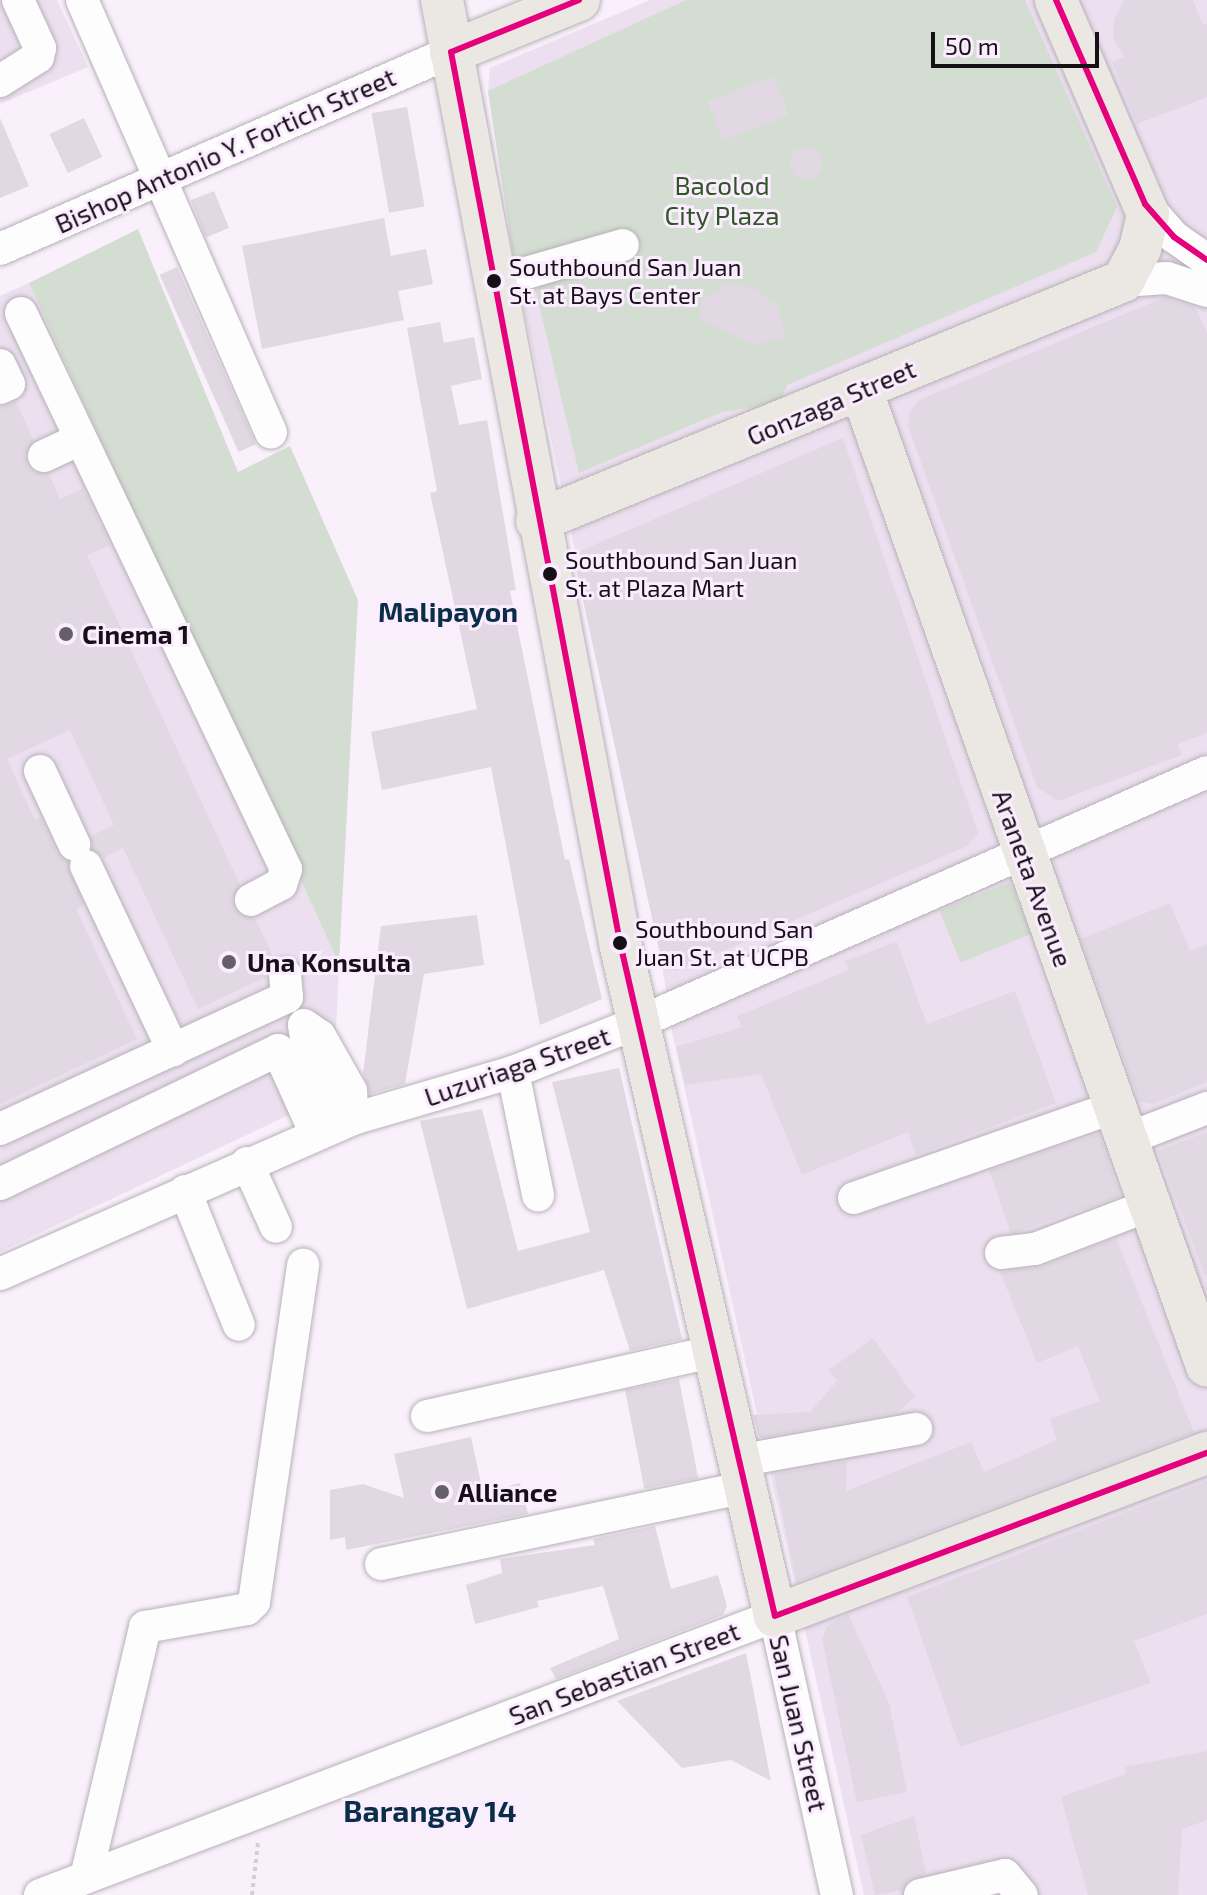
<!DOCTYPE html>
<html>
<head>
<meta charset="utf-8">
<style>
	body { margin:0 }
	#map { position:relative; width:1207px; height:1895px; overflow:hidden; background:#f9f0fb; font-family:"Exo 2",sans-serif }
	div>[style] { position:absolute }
	.commercial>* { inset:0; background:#ecdfef }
	.green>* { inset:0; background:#d4ddd2; transform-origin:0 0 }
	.building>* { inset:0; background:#e1d8e3; transform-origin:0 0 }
	.round { border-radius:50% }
	.path>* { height:4px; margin-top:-2px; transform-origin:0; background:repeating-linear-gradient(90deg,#d1cfd1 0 4px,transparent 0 8px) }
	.roads { filter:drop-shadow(0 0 2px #b7b1b8) drop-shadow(0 0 2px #b7b1b8) }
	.minor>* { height:32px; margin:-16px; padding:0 16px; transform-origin:16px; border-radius:16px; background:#fefdfe }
	.major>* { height:42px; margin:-21px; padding:0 21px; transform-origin:21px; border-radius:21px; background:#ebe7e3 }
	.bus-1>* { height:6px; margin:-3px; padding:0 3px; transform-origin:3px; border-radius:3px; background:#e5007d }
	.dots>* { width:22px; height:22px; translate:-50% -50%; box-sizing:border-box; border:4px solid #fcecff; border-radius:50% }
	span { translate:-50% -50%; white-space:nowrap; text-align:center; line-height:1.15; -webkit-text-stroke:6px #fcecff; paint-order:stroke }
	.bus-label { font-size:24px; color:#161117 }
	.left { translate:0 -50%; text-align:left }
	.street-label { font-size:26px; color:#161117 }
	.park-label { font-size:26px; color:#2f5725 }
	.poi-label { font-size:26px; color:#161117; font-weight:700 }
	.neighbourhood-label { font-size:28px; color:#0a2e47; font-weight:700 }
	.quarter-label { font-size:30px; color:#0a2e47; font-weight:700 }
	.scale { position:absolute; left:931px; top:32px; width:168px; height:36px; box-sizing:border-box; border:4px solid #161117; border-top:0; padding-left:10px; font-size:24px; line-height:28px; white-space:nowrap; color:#161117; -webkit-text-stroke:6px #fcecff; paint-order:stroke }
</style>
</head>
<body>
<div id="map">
	<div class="commercial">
		<div style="clip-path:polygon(0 0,57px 0,88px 67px,0 104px)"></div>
		<div style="clip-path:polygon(650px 0,1207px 0,1207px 1895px,864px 1895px,672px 1032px,662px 964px,671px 906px,650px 909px,514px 261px,488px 91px,490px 68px)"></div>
		<div style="clip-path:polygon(29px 283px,339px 964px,333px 1094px,0 1252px,0 296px)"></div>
	</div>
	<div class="green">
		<div style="clip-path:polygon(686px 0,1025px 0,1117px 207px,1096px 252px,787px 385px,780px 403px,722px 412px,579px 473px,529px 262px,514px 261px,488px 91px)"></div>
		<div style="clip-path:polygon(138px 229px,238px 472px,290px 446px,358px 600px,339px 964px,29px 283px)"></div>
		<div style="left:1010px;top:882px;width:56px;height:76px;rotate:68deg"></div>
	</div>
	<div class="building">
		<div style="clip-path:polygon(1124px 0,1193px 0,1203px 25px,1207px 23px,1207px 97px,1137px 124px,1112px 62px,1124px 57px,1113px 38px,1114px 20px)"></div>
		<div style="left:774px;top:76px;width:42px;height:71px;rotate:69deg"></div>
		<div style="left:407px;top:107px;width:101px;height:36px;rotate:80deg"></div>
		<div style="clip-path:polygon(0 118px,29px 186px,0 198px)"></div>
		<div style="left:84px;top:118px;width:43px;height:38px;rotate:65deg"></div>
		<div class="round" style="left:790px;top:147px;width:32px;height:32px"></div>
		<div style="left:214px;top:191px;width:40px;height:25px;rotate:68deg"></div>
		<div style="clip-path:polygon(384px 218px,391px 256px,426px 249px,433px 284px,398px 291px,404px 320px,262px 349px,242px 246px)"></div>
		<div style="left:177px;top:267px;width:194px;height:19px;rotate:66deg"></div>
		<div style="clip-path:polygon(729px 283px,756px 289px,779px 309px,785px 338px,753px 344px,699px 319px,702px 300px)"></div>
		<div style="clip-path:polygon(1165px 297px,1195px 307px,1207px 333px,1207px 733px,1178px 744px,1182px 755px,1058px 801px,1037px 787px,908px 426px,910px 412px,919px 400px)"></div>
		<div style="clip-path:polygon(440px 322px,444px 343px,474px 337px,482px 379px,451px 386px,459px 425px,487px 420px,516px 590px,510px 591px,565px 860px,569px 859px,602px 999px,540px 1025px,491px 767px,382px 790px,371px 732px,477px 709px,430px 493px,437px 491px,407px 328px)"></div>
		<div style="clip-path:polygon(16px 402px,34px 441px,25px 454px,27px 465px,34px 472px,49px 474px,60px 499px,83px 488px,110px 545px,87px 555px,240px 885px,232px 899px,234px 908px,242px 916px,255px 918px,274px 959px,266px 977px,198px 1009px,123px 848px,103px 858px,92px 849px,91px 836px,114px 825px,70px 730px,7px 759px,35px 820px,41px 818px,57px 852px,68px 861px,84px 906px,76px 909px,137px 1039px,0 1104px,0 407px)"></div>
		<div style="clip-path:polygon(843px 438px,978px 833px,967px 846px,676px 971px,662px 964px,573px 554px)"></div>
		<div style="clip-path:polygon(1170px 903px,1190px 951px,1207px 944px,1207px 1082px,1153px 1104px,1139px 1101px,1081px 939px)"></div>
		<div style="clip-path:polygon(477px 915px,484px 965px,424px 974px,405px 1084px,370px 1094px,363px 1074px,381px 926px)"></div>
		<div style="clip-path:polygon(897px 942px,927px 1024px,1015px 991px,1056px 1103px,916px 1155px,908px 1132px,802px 1175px,761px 1074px,685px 1085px,676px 1047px,742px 1027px,737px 1016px,849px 970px,845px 961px)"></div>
		<div style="clip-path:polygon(619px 1068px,682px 1339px,630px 1351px,604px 1270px,467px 1309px,420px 1121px,482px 1109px,518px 1251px,590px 1232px,552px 1082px)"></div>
		<div style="clip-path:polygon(1207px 1132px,1207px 1275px,1205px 1276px,1158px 1151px)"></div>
		<div style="left:1099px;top:1133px;width:67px;height:116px;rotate:71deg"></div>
		<div style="clip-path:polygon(1116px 1238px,1194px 1432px,796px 1582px,774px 1474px,847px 1461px,846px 1491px,971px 1442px,984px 1472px,1057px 1440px,1050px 1419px,1100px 1401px,1078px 1346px,1037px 1363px,1000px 1272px,1041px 1267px)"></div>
		<div style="clip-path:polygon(873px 1338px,915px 1397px,896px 1413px,759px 1438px,753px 1415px,810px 1412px,837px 1381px,829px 1370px)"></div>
		<div style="left:679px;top:1379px;width:101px;height:55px;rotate:79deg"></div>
		<div style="clip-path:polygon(471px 1437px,483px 1493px,520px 1483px,528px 1514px,346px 1550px,345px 1537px,330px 1540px,330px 1490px,363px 1484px,404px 1498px,394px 1454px)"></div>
		<div style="clip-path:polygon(1207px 1481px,1207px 1614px,1134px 1641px,1151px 1683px,960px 1747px,907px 1597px)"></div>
		<div style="clip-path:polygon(655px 1526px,671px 1589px,718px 1575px,727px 1606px,723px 1615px,556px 1679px,550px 1668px,619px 1639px,603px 1586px,537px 1601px,539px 1607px,475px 1624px,466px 1585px,502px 1573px,500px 1559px,595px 1545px,593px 1539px)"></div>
		<div style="clip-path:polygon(848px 1614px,889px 1703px,907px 1792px,857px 1802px,822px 1639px,827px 1626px)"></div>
		<div style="clip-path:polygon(746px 1653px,771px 1781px,731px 1760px,682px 1768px,617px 1701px)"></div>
		<div style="clip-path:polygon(1207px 1751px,1207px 1820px,1182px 1829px,1178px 1895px,1088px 1895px,1061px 1797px,1126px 1774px,1125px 1767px)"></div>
		<div style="clip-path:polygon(914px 1816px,926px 1874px,908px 1881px,902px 1890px,875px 1895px,861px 1835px)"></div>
	</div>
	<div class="path">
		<div style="left:252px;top:1895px;width:53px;rotate:-83.5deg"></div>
	</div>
	<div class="roads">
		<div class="minor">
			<div style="left:82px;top:0;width:472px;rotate:66.4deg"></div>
			<div style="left:0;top:81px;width:45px;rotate:-32.3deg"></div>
			<div style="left:38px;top:57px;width:9px;rotate:-77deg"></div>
			<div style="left:40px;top:48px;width:53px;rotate:-114.6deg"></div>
			<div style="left:1145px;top:204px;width:44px;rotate:48.7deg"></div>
			<div style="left:1174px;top:237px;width:40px;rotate:34.9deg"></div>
			<div style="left:0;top:249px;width:492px;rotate:-23.6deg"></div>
			<div style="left:1123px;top:281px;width:44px;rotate:-3.9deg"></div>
			<div style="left:1167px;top:278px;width:42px;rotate:18deg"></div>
			<div style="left:495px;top:282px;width:133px;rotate:-16.1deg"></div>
			<div style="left:21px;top:313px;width:616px;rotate:64.52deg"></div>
			<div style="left:286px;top:869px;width:16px;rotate:108deg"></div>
			<div style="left:281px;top:884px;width:34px;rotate:152deg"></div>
			<div style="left:0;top:365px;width:21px;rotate:65deg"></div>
			<div style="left:9px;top:384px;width:10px;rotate:156deg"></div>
			<div style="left:44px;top:456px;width:40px;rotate:-25deg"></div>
			<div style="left:40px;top:771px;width:81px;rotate:65deg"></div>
			<div style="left:86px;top:866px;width:204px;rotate:64.7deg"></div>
			<div style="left:304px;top:1025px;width:19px;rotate:35deg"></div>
			<div style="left:320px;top:1036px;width:63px;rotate:60.6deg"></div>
			<div style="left:351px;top:1091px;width:28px;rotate:86deg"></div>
			<div style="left:353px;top:1119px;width:27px;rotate:-138deg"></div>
			<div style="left:333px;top:1101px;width:61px;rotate:-115.3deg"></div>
			<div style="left:307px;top:1046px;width:21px;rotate:-98deg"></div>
			<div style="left:513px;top:1072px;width:126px;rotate:78.5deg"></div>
			<div style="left:0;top:1129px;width:316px;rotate:-24.7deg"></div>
			<div style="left:287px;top:997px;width:23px;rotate:-95deg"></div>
			<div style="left:1127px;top:1139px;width:86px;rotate:-21.2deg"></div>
			<div style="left:247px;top:1163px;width:70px;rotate:65.6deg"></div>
			<div style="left:0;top:1184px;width:309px;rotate:-25.7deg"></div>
			<div style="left:278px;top:1050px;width:92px;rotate:65.7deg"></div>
			<div style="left:185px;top:1191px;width:144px;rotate:68.1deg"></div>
			<div style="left:854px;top:1198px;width:276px;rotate:-19.2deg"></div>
			<div style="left:1001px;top:1253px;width:34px;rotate:-7deg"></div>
			<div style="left:1035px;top:1249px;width:123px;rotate:-20.9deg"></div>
			<div style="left:0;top:1274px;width:386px;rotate:-23.7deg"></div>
			<div style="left:353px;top:1119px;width:167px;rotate:-16.4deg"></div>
			<div style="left:513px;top:1072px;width:139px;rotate:-21.6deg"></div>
			<div style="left:642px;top:1021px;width:617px;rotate:-23.78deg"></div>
			<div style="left:427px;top:1416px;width:292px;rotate:-12.7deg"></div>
			<div style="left:738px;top:1461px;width:181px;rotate:-10.2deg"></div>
			<div style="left:381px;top:1564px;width:370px;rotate:-11.9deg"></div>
			<div style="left:86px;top:1877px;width:257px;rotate:-76.7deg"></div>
			<div style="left:145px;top:1627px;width:104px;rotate:-10deg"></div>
			<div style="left:247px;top:1609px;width:10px;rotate:-45deg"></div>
			<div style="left:254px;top:1602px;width:341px;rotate:-81.7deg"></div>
			<div style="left:40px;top:1895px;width:786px;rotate:-20.79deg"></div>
			<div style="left:775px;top:1616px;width:286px;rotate:77.5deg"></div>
			<div style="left:920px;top:1895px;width:87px;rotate:-13.2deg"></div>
			<div style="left:1005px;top:1875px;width:26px;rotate:50deg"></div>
		</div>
		<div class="major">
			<div style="left:442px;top:0;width:964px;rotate:79.3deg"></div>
			<div style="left:621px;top:947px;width:686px;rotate:77.04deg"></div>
			<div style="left:775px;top:1616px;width:462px;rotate:-20.7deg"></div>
			<div style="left:451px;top:52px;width:138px;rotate:-22.1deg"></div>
			<div style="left:861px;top:389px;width:1036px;rotate:70.5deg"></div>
			<div style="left:537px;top:521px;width:633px;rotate:-22.27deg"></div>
			<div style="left:1123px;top:281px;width:36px;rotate:-62deg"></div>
			<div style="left:1140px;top:249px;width:36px;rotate:-77deg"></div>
			<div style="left:1148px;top:214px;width:233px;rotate:-113.3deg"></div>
		</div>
	</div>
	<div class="bus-1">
		<div style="left:579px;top:0;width:138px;rotate:157.9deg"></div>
		<div style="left:451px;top:52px;width:911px;rotate:79.25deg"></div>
		<div style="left:621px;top:947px;width:686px;rotate:77.04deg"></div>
		<div style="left:775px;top:1616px;width:462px;rotate:-20.7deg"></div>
		<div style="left:1056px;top:0;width:223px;rotate:66.4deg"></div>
		<div style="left:1145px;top:204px;width:44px;rotate:48.7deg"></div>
		<div style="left:1174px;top:237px;width:40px;rotate:34.9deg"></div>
	</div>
	<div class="dots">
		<div style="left:494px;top:281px;background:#161117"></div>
		<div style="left:550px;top:574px;background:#161117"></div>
		<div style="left:66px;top:634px;background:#655f67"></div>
		<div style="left:620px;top:943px;background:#161117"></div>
		<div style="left:229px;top:962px;background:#655f67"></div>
		<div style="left:442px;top:1492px;background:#655f67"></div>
	</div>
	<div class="bus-label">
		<span class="left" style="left:509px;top:281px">Southbound San Juan<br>St. at Bays Center</span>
		<span class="left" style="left:565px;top:574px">Southbound San Juan<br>St. at Plaza Mart</span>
		<span class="left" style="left:635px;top:943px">Southbound San<br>Juan St. at UCPB</span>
	</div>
	<div class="street-label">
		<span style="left:225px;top:150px;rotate:-24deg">Bishop Antonio Y. Fortich Street</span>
		<span style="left:831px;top:402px;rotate:-23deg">Gonzaga Street</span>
		<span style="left:1033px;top:878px;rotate:70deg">Araneta Avenue</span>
		<span style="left:517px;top:1066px;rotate:-19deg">Luzuriaga Street</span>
		<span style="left:624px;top:1673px;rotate:-21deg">San Sebastian Street</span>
		<span style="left:799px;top:1723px;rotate:77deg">San Juan Street</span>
	</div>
	<div class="park-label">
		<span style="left:722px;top:200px">Bacolod<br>City Plaza</span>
	</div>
	<div class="poi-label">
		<span class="left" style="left:82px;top:634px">Cinema 1</span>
		<span class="left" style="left:247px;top:962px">Una Konsulta</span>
		<span class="left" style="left:458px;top:1492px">Alliance</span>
	</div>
	<div class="neighbourhood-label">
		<span style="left:448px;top:611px">Malipayon</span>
	</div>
	<div class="quarter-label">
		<span style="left:430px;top:1810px">Barangay 14</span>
	</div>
	<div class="scale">50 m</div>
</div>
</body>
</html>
